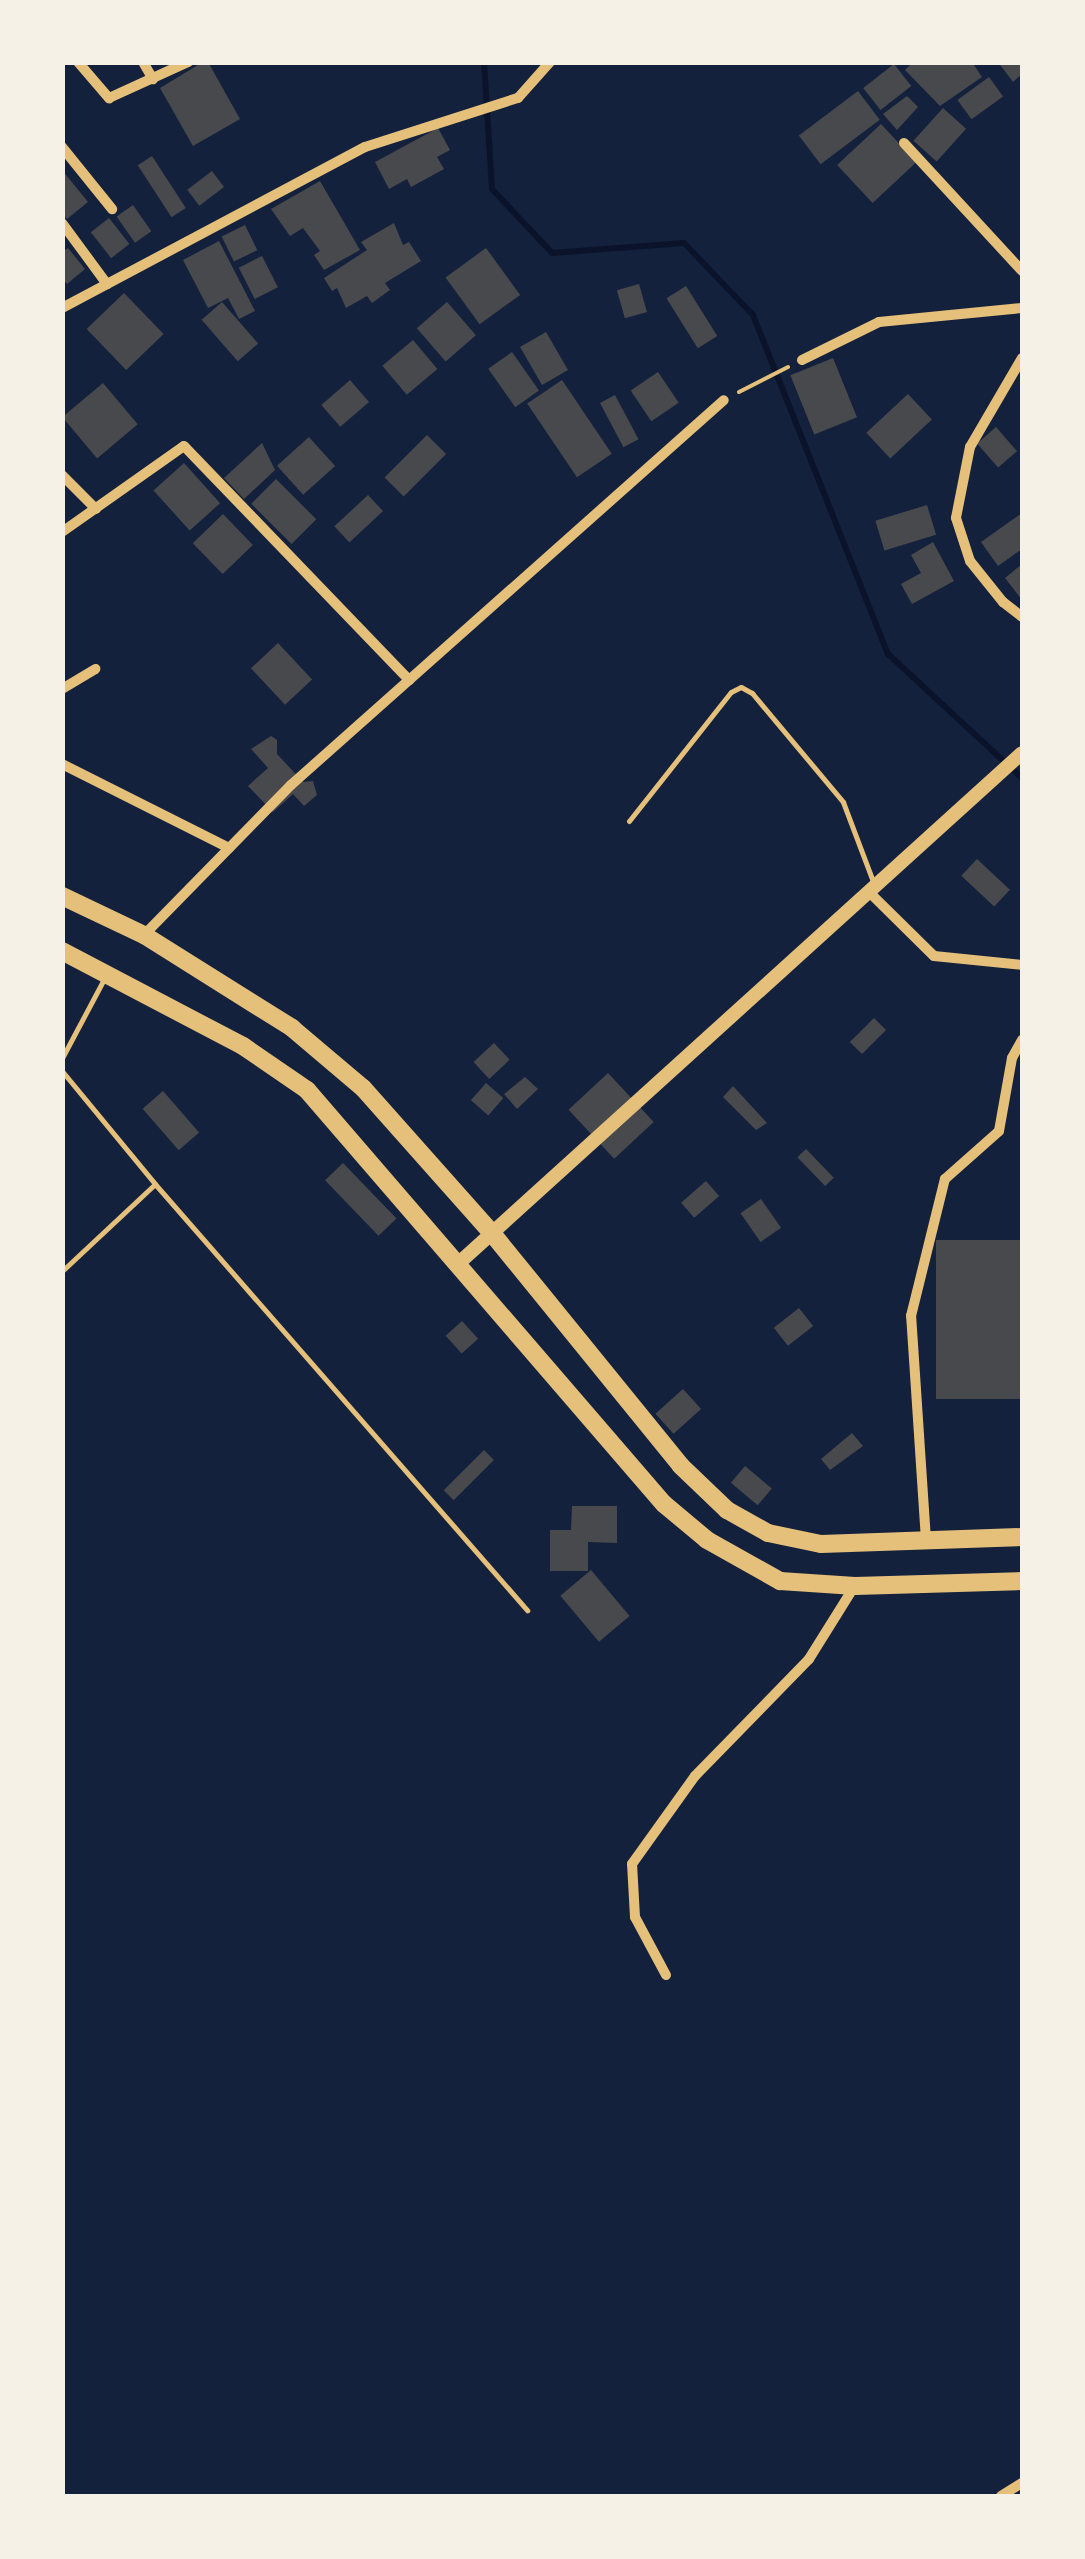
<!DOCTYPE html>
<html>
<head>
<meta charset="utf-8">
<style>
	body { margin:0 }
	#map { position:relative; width:1085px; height:2559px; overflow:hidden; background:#14213d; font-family:"Fira Sans",sans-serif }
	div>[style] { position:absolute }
	.stream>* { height:6px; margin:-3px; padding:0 3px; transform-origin:3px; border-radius:3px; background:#0b132b }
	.building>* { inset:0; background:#48494c; transform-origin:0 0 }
	.path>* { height:4px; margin:-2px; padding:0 2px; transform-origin:2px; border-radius:2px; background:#e5c07b }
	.service>* { height:5px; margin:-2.5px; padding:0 2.5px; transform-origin:2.5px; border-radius:2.5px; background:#e5c07b }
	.minor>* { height:10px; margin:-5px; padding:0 5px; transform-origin:5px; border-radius:5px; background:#e5c07b }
	.tertiary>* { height:14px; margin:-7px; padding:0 7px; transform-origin:7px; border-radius:7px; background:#e5c07b }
	.primary>* { height:18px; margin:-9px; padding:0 9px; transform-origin:9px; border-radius:9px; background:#e5c07b }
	span { translate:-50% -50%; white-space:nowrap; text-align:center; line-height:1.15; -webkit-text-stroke:8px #f6f1e7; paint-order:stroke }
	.frame { position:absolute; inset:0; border:65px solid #f6f1e7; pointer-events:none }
</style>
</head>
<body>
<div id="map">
	<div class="stream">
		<div style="left:484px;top:62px;width:127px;rotate:86.4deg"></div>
		<div style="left:492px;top:189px;width:88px;rotate:46.8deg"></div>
		<div style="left:552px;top:253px;width:132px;rotate:-4.3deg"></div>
		<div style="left:684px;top:243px;width:100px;rotate:46.2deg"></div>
		<div style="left:753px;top:315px;width:365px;rotate:68.3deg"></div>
		<div style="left:888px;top:654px;width:183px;rotate:42.8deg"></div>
	</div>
	<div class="building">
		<div style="clip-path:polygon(203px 62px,208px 62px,240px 119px,193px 146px,160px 88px)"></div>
		<div style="clip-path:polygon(913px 62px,972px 62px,982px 77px,940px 106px,905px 70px)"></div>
		<div style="clip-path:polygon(998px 62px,1022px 62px,1022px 74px,1013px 82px)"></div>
		<div style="left:894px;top:64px;width:28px;height:39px;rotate:52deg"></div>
		<div style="left:989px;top:77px;width:24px;height:39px;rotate:54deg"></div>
		<div style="left:858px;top:91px;width:36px;height:74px;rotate:53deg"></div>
		<div style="clip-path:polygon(907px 96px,918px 107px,897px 130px,883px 114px)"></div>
		<div style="left:943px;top:108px;width:31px;height:44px;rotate:42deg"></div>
		<div style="left:881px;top:124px;width:52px;height:60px;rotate:47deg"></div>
		<div style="clip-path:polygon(438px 128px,450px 150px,437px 157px,444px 169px,411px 187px,407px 179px,389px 189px,375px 162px)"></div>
		<div style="left:152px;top:156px;width:62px;height:17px;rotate:57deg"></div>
		<div style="clip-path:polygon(62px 170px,88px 202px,67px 219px,62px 213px)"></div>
		<div style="left:212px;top:171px;width:20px;height:31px;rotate:53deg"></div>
		<div style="clip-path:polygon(320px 181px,360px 250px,324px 270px,314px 255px,320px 251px,303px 228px,290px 236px,271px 209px)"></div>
		<div style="left:133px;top:205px;width:32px;height:20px;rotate:55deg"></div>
		<div style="left:109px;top:218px;width:33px;height:23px;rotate:52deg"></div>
		<div style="clip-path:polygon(394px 223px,403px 245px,409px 242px,421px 261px,385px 283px,390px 290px,372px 303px,367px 296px,346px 308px,337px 288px,332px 291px,324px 278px,367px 250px,361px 242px)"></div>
		<div style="left:245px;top:225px;width:28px;height:26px;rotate:64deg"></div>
		<div style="clip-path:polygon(219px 241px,255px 311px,239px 319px,228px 298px,208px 308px,183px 260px)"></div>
		<div style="clip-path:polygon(68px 248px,85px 269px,67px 284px,62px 278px,62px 252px)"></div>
		<div style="left:486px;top:248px;width:58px;height:50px;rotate:54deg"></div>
		<div style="left:262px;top:256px;width:35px;height:26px;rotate:63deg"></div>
		<div style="left:639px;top:284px;width:29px;height:23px;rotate:74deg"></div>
		<div style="left:686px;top:286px;width:59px;height:23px;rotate:58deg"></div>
		<div style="left:124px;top:293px;width:57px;height:52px;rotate:46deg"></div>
		<div style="left:222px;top:302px;width:55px;height:27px;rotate:49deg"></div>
		<div style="left:447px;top:302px;width:44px;height:40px;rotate:49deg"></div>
		<div style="left:546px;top:332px;width:44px;height:30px;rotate:60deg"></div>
		<div style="left:413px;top:340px;width:38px;height:40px;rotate:50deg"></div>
		<div style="left:512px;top:352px;width:47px;height:29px;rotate:55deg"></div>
		<div style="left:833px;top:358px;width:64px;height:46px;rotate:68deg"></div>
		<div style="left:658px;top:372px;width:37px;height:33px;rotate:56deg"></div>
		<div style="left:350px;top:380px;width:29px;height:38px;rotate:49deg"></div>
		<div style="left:562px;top:380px;width:89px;height:42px;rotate:56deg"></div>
		<div style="left:103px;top:383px;width:54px;height:53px;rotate:50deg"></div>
		<div style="left:908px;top:394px;width:35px;height:57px;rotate:47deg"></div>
		<div style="left:615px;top:395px;width:50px;height:17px;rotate:62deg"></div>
		<div style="left:996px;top:427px;width:32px;height:25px;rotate:49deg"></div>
		<div style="left:427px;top:435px;width:27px;height:60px;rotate:45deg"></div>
		<div style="left:309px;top:437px;width:39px;height:43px;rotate:48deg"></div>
		<div style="clip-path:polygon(262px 443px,275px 470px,244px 499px,224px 478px)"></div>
		<div style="left:184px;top:463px;width:54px;height:41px;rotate:48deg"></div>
		<div style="left:276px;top:479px;width:57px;height:35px;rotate:45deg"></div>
		<div style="left:368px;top:495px;width:22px;height:46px;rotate:47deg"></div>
		<div style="left:927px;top:505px;width:31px;height:54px;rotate:73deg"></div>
		<div style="clip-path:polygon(1022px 513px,1022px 549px,998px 566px,981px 542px)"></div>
		<div style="left:223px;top:514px;width:43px;height:42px;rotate:46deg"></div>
		<div style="clip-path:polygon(933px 542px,954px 581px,912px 604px,901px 584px,921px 573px,911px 555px)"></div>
		<div style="clip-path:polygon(1022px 564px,1022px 600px,1005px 578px)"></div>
		<div style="left:278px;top:643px;width:50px;height:37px;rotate:47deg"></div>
		<div style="clip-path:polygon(271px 736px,277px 740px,277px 754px,303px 782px,313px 781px,317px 795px,304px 806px,293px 794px,273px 812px,248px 786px,268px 768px,251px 749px)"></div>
		<div style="left:977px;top:859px;width:45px;height:23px;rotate:43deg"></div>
		<div style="left:874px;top:1018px;width:17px;height:34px;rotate:45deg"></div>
		<div style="left:494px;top:1043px;width:23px;height:28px;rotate:47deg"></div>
		<div style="left:608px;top:1073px;width:67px;height:54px;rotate:47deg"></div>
		<div style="clip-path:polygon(525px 1077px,538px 1089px,517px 1109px,504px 1094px)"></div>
		<div style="left:486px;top:1083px;width:23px;height:23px;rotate:41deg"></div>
		<div style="clip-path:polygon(733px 1086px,767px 1123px,756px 1130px,723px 1097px)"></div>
		<div style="left:163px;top:1091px;width:55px;height:27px;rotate:49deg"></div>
		<div style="left:806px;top:1149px;width:40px;height:12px;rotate:46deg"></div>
		<div style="left:343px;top:1163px;width:77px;height:25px;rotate:46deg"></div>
		<div style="left:706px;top:1181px;width:20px;height:33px;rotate:49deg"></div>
		<div style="left:761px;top:1199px;width:35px;height:25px;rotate:55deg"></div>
		<div style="left:1022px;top:1240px;width:159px;height:86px;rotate:90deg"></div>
		<div style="left:799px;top:1308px;width:23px;height:32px;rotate:52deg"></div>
		<div style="left:462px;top:1321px;width:24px;height:22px;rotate:48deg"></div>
		<div style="left:683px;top:1389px;width:27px;height:37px;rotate:48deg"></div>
		<div style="clip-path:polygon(852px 1433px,863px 1446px,830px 1470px,821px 1459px)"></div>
		<div style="left:484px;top:1450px;width:14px;height:57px;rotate:45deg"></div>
		<div style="left:745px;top:1466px;width:35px;height:22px;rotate:40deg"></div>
		<div style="clip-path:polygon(572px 1506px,617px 1506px,617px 1543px,588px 1542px,588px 1571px,550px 1571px,550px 1530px,571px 1530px)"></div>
		<div style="left:591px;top:1570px;width:60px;height:40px;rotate:50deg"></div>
	</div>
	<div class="path">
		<div style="left:739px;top:392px;width:55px;rotate:-27deg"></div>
	</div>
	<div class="service">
		<div style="left:629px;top:821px;width:164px;rotate:-51.7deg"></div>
		<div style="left:731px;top:692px;width:11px;rotate:-27deg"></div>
		<div style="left:741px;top:687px;width:13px;rotate:29deg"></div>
		<div style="left:752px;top:693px;width:142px;rotate:50.1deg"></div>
		<div style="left:843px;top:802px;width:88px;rotate:69.3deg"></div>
		<div style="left:62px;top:1058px;width:92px;rotate:-62deg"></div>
		<div style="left:62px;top:1071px;width:146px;rotate:50.5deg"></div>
		<div style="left:155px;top:1184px;width:566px;rotate:48.87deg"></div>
		<div style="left:62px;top:1271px;width:127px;rotate:-43.1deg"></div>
	</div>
	<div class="minor">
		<div style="left:78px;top:62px;width:48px;rotate:49.3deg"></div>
		<div style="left:109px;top:98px;width:87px;rotate:-24.5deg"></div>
		<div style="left:143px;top:62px;width:20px;rotate:60deg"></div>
		<div style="left:904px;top:143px;width:174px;rotate:47.3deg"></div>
		<div style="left:62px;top:147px;width:80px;rotate:51.1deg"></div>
		<div style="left:62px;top:223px;width:76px;rotate:53.6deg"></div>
		<div style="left:62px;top:308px;width:343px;rotate:-28deg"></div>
		<div style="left:365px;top:147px;width:161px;rotate:-17.8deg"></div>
		<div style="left:518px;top:98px;width:48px;rotate:-48.4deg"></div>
		<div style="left:1022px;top:358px;width:103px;rotate:120.3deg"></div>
		<div style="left:970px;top:447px;width:72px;rotate:101.2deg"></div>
		<div style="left:956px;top:518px;width:45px;rotate:72deg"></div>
		<div style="left:970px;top:561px;width:53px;rotate:51.2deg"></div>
		<div style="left:1003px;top:602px;width:24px;rotate:38deg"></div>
		<div style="left:802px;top:360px;width:86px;rotate:-26.3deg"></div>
		<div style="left:879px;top:322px;width:144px;rotate:-5.6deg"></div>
		<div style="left:62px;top:475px;width:48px;rotate:45deg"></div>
		<div style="left:62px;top:532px;width:149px;rotate:-35.2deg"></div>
		<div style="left:184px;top:446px;width:325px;rotate:46.1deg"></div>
		<div style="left:62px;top:689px;width:39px;rotate:-31deg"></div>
		<div style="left:62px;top:764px;width:187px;rotate:26.7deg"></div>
		<div style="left:869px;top:892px;width:91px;rotate:44.6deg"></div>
		<div style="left:934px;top:956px;width:88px;rotate:5.8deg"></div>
		<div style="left:144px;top:935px;width:210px;rotate:-45.6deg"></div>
		<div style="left:291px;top:785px;width:579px;rotate:-41.64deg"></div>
		<div style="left:926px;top:1540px;width:225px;rotate:-93.8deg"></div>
		<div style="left:911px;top:1316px;width:141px;rotate:-76.1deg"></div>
		<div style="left:945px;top:1179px;width:72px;rotate:-41.6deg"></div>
		<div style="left:999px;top:1131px;width:74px;rotate:-79.9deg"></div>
		<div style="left:1012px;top:1058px;width:21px;rotate:-61deg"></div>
		<div style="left:666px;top:1975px;width:66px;rotate:-118.1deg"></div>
		<div style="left:635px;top:1917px;width:53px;rotate:-93.2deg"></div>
		<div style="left:632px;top:1864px;width:108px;rotate:-54.4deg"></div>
		<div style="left:695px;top:1776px;width:163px;rotate:-45.7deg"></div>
		<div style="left:809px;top:1659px;width:85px;rotate:-58deg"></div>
		<div style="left:1001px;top:2496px;width:25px;rotate:-32deg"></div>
	</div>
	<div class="tertiary">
		<div style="left:460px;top:1262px;width:758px;rotate:-42.17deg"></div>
	</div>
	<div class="primary">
		<div style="left:62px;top:896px;width:91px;rotate:25.4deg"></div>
		<div style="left:144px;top:935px;width:175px;rotate:32.1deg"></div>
		<div style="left:292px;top:1028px;width:93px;rotate:40.2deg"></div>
		<div style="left:363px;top:1088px;width:193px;rotate:48.4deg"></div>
		<div style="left:491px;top:1232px;width:301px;rotate:50.9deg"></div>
		<div style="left:681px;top:1466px;width:64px;rotate:43.7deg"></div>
		<div style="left:727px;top:1510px;width:47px;rotate:29.3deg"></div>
		<div style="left:768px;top:1533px;width:54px;rotate:11.7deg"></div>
		<div style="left:821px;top:1544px;width:201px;rotate:-2deg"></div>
		<div style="left:62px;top:951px;width:204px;rotate:27.7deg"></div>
		<div style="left:243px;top:1046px;width:78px;rotate:34.5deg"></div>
		<div style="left:307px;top:1090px;width:547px;rotate:49.23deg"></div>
		<div style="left:664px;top:1504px;width:56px;rotate:39.9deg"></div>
		<div style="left:707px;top:1540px;width:84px;rotate:29.3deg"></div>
		<div style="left:780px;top:1581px;width:75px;rotate:3.8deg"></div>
		<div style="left:855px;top:1586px;width:167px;rotate:-1.7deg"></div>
	</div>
	<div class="frame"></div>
</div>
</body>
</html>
